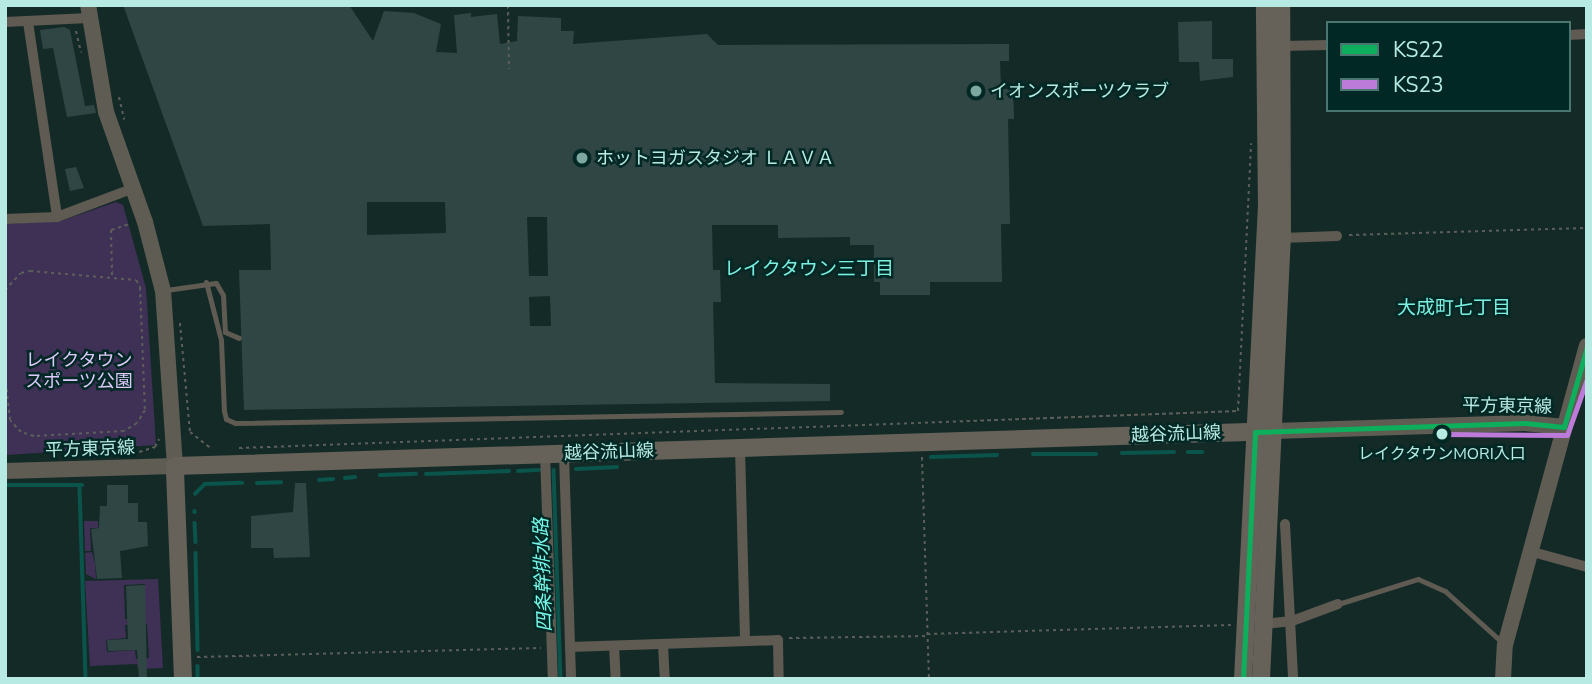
<!DOCTYPE html>
<html>
<head>
<meta charset="utf-8">
<style>
	body { margin:0 }
	#map { position:relative; width:1592px; height:684px; overflow:hidden; background:#142a27; font-family:"Nunito Sans","Noto Sans JP",sans-serif }
	div>[style] { position:absolute }
	.green>* { inset:0; background:#3f3056 }
	.stream>* { height:3.5px; margin:-1.75px; padding:0 1.75px; transform-origin:1.75px; border-radius:1.75px; background:#0a544c }
	.building>* { inset:0; background:#304645 }
	.path>* { height:2px; margin-top:-1px; transform-origin:0; background:repeating-linear-gradient(90deg,#5b5e59 0 3.5px,transparent 0 7px) }
	.lane>* { height:5px; margin:-2.5px; padding:0 2.5px; transform-origin:2.5px; border-radius:2.5px; background:#5f5a52 }
	.street>* { height:10px; margin:-5px; padding:0 5px; transform-origin:5px; border-radius:5px; background:#5f5a52 }
	.secondary>* { height:16px; margin:-8px; padding:0 8px; transform-origin:8px; border-radius:8px; background:#5e5c53 }
	.primary>* { height:18px; margin:-9px; padding:0 9px; transform-origin:9px; border-radius:9px; background:#666259 }
	.bus-1>* { height:5px; margin:-2.5px; padding:0 2.5px; transform-origin:2.5px; border-radius:2.5px; background:#0daf5c }
	.bus-2>* { height:5px; margin:-2.5px; padding:0 2.5px; transform-origin:2.5px; border-radius:2.5px; background:#bd7bd9 }
	.dots>* { width:19px; height:19px; translate:-50% -50%; box-sizing:border-box; border:4px solid #012824; border-radius:50% }
	span { translate:-50% -50%; white-space:nowrap; text-align:center; line-height:1.15; -webkit-text-stroke:5px #012824; paint-order:stroke }
	.bus-label { font-size:16px; color:#b6eae2 }
	.poi-label { font-size:18px; color:#b6eae2 }
	.left { translate:0 -50%; text-align:left }
	.park-label { font-size:18px; color:#dfc9fb }
	.street-label { font-size:18px; color:#b6eae2 }
	.neighbourhood-label { font-size:19px; color:#7cefe1 }
	.water-label { font-size:19px; color:#76f7e8; font-style:italic }
	.frame { position:absolute; inset:0; border:7px solid #b6eae2; pointer-events:none }
	.legend { position:absolute; left:1326px; top:21px; width:245px; height:91px; box-sizing:border-box; background:#012824; border:2px solid #497670; margin:0; padding:9px 12px; list-style:none; font-size:21px; color:#b6eae2 }
	.legend li { display:flex; align-items:center; gap:14px; height:35px }
	.legend b { width:35px; border:2px solid #497670 }
</style>
</head>
<body>
<div id="map">
	<div class="green">
		<div style="clip-path:polygon(116px 202px,123px 205px,146px 288px,156px 445px,7px 455px,5px 224px,61px 221px)"></div>
		<div style="clip-path:polygon(84px 521px,98px 521px,98px 528px,90px 528px,91px 551px,85px 551px)"></div>
		<div style="clip-path:polygon(92px 552px,95px 564px,96px 579px,86px 574px,85px 553px)"></div>
		<div style="clip-path:polygon(evenodd,158px 579px,163px 668px,138px 669px,137px 664px,90px 666px,85px 581px,158px 579px,145px 584px,144px 618px,125px 619px,124px 585px,145px 584px,158px 579px,147px 624px,149px 658px,136px 659px,135px 650px,107px 652px,106px 640px,126px 638px,125px 625px,147px 624px)"></div>
	</div>
	<div class="stream">
		<div style="left:1188px;top:452px;width:14px"></div>
		<div style="left:1122px;top:453px;width:52px;rotate:-1.1deg"></div>
		<div style="left:1033px;top:454px;width:63px"></div>
		<div style="left:931px;top:457px;width:66px;rotate:-1.7deg"></div>
		<div style="left:576px;top:469px;width:41px;rotate:-2.8deg"></div>
		<div style="left:554px;top:470px;width:209px;rotate:88.1deg"></div>
		<div style="left:518px;top:471px;width:21px;rotate:-3deg"></div>
		<div style="left:426px;top:474px;width:83px;rotate:-2.1deg"></div>
		<div style="left:380px;top:475px;width:36px;rotate:-2deg"></div>
		<div style="left:345px;top:478px;width:10px;rotate:-6deg"></div>
		<div style="left:319px;top:480px;width:14px;rotate:-4deg"></div>
		<div style="left:257px;top:483px;width:24px;rotate:-2deg"></div>
		<div style="left:5px;top:485px;width:77px"></div>
		<div style="left:80px;top:488px;width:191px;rotate:88.2deg"></div>
		<div style="left:195px;top:494px;width:14px;rotate:-45deg"></div>
		<div style="left:205px;top:484px;width:37px;rotate:-2deg"></div>
		<div style="left:195px;top:511px;width:1px;rotate:90deg"></div>
		<div style="left:195px;top:523px;width:19px;rotate:87deg"></div>
		<div style="left:196px;top:553px;width:97px;rotate:88.8deg"></div>
		<div style="left:198px;top:666px;width:13px;rotate:90deg"></div>
	</div>
	<div class="building">
		<div style="clip-path:polygon(evenodd,123px 5px,349px 5px,373px 41px,384px 11px,414px 13px,441px 24px,436px 52px,457px 53px,454px 15px,471px 13px,471px 17px,497px 14px,500px 44px,517px 41px,518px 16px,561px 18px,561px 31px,574px 31px,573px 44px,707px 34px,718px 45px,1009px 44px,1009px 61px,1000px 61px,1001px 89px,1013px 89px,1014px 114px,1014px 119px,1008px 119px,1010px 224px,1001px 224px,1002px 282px,930px 282px,930px 295px,880px 295px,880px 282px,874px 282px,874px 245px,850px 245px,850px 237px,778px 238px,778px 225px,712px 225px,713px 270px,720px 270px,721px 302px,713px 302px,715px 383px,830px 384px,830px 401px,244px 410px,239px 270px,271px 270px,270px 224px,203px 226px,123px 5px,367px 202px,445px 202px,446px 233px,367px 235px,367px 202px,123px 5px,527px 217px,547px 217px,548px 276px,529px 276px,527px 217px,123px 5px,550px 296px,551px 326px,530px 326px,529px 297px,550px 296px)"></div>
		<div style="clip-path:polygon(1212px 21px,1212px 59px,1233px 59px,1233px 77px,1200px 81px,1199px 62px,1179px 62px,1178px 22px)"></div>
		<div style="clip-path:polygon(64px 27px,70px 30px,85px 106px,94px 105px,96px 113px,67px 117px,53px 48px,43px 49px,40px 30px)"></div>
		<div style="clip-path:polygon(76px 167px,84px 188px,70px 191px,65px 169px)"></div>
		<div style="clip-path:polygon(295px 483px,306px 483px,310px 557px,274px 558px,273px 548px,251px 548px,251px 516px,293px 512px)"></div>
		<div style="clip-path:polygon(107px 485px,128px 485px,128px 503px,138px 503px,138px 522px,147px 522px,148px 546px,120px 551px,122px 578px,97px 579px,91px 529px,99px 528px,100px 506px,107px 506px)"></div>
		<div style="clip-path:polygon(145px 585px,147px 679px,139px 679px,137px 650px,108px 651px,107px 640px,128px 639px,126px 586px)"></div>
	</div>
	<div class="path">
		<div style="left:508px;top:5px;width:64px;rotate:89.1deg"></div>
		<div style="left:76px;top:31px;width:22px;rotate:77deg"></div>
		<div style="left:119px;top:97px;width:23px;rotate:77deg"></div>
		<div style="left:1349px;top:235px;width:238px;rotate:-1.7deg"></div>
		<div style="left:112px;top:275px;width:45px;rotate:-91.3deg"></div>
		<div style="left:111px;top:230px;width:19px;rotate:-18deg"></div>
		<div style="left:5px;top:290px;width:23px;rotate:-47deg"></div>
		<div style="left:21px;top:273px;width:9px;rotate:-13deg"></div>
		<div style="left:30px;top:271px;width:106px;rotate:4.9deg"></div>
		<div style="left:136px;top:280px;width:8px;rotate:60deg"></div>
		<div style="left:140px;top:287px;width:123px;rotate:87.7deg"></div>
		<div style="left:145px;top:410px;width:15px;rotate:122deg"></div>
		<div style="left:137px;top:423px;width:15px;rotate:148deg"></div>
		<div style="left:124px;top:431px;width:90px;rotate:176.8deg"></div>
		<div style="left:34px;top:436px;width:14px;rotate:-163deg"></div>
		<div style="left:21px;top:432px;width:16px;rotate:-133deg"></div>
		<div style="left:10px;top:420px;width:47px;rotate:-96.1deg"></div>
		<div style="left:180px;top:323px;width:109px;rotate:84.8deg"></div>
		<div style="left:190px;top:432px;width:28px;rotate:38deg"></div>
		<div style="left:239px;top:448px;width:1000px;rotate:-2.12deg"></div>
		<div style="left:1238px;top:411px;width:268px;rotate:-87.2deg"></div>
		<div style="left:139px;top:452px;width:17px;rotate:-17deg"></div>
		<div style="left:155px;top:447px;width:9px;rotate:-63deg"></div>
		<div style="left:922px;top:457px;width:222px;rotate:88.2deg"></div>
		<div style="left:927px;top:634px;width:304px;rotate:-1.7deg"></div>
		<div style="left:789px;top:638px;width:138px;rotate:-0.8deg"></div>
		<div style="left:197px;top:657px;width:344px;rotate:-1.5deg"></div>
	</div>
	<div class="lane">
		<div style="left:206px;top:282px;width:60px;rotate:75.5deg"></div>
		<div style="left:221px;top:340px;width:71px;rotate:87.6deg"></div>
		<div style="left:224px;top:411px;width:8px;rotate:76deg"></div>
		<div style="left:226px;top:419px;width:10px;rotate:24deg"></div>
		<div style="left:235px;top:423px;width:606px;rotate:-1.04deg"></div>
		<div style="left:166px;top:290px;width:50px;rotate:-8deg"></div>
		<div style="left:216px;top:283px;width:14px;rotate:60deg"></div>
		<div style="left:223px;top:295px;width:37px;rotate:87deg"></div>
		<div style="left:225px;top:332px;width:15px;rotate:23deg"></div>
		<div style="left:1338px;top:604px;width:84px;rotate:-17.4deg"></div>
		<div style="left:1418px;top:579px;width:30px;rotate:24deg"></div>
		<div style="left:1445px;top:591px;width:78px;rotate:41.9deg"></div>
	</div>
	<div class="street">
		<div style="left:5px;top:22px;width:84px;rotate:-2.7deg"></div>
		<div style="left:28px;top:22px;width:197px;rotate:81.5deg"></div>
		<div style="left:1569px;top:35px;width:18px;rotate:-3deg"></div>
		<div style="left:1282px;top:46px;width:46px;rotate:-1.2deg"></div>
		<div style="left:5px;top:219px;width:52px;rotate:-2.2deg"></div>
		<div style="left:57px;top:217px;width:82px;rotate:-20.6deg"></div>
		<div style="left:1282px;top:238px;width:55px;rotate:-2.1deg"></div>
		<div style="left:740px;top:448px;width:192px;rotate:88.5deg"></div>
		<div style="left:545px;top:454px;width:225px;rotate:88deg"></div>
		<div style="left:564px;top:454px;width:225px;rotate:88.2deg"></div>
		<div style="left:1285px;top:524px;width:155px;rotate:87deg"></div>
		<div style="left:1529px;top:551px;width:60px;rotate:15.4deg"></div>
		<div style="left:1264px;top:624px;width:28px;rotate:-6deg"></div>
		<div style="left:1292px;top:621px;width:49px;rotate:-20.3deg"></div>
		<div style="left:663px;top:645px;width:34px;rotate:87deg"></div>
		<div style="left:614px;top:646px;width:33px;rotate:87deg"></div>
		<div style="left:570px;top:647px;width:208px;rotate:-1.9deg"></div>
		<div style="left:778px;top:640px;width:39px;rotate:89deg"></div>
	</div>
	<div class="secondary">
		<div style="left:1274px;top:431px;width:251px;rotate:-1.8deg"></div>
		<div style="left:1525px;top:423px;width:39px;rotate:6deg"></div>
		<div style="left:5px;top:471px;width:170px;rotate:-1.7deg"></div>
		<div style="left:175px;top:466px;width:175px;rotate:-93.9deg"></div>
		<div style="left:163px;top:291px;width:71px;rotate:-104.6deg"></div>
		<div style="left:145px;top:222px;width:117px;rotate:-109.5deg"></div>
		<div style="left:106px;top:112px;width:109px;rotate:-99.5deg"></div>
		<div style="left:1503px;top:679px;width:34px;rotate:-87deg"></div>
		<div style="left:1505px;top:645px;width:310px;rotate:-74.7deg"></div>
	</div>
	<div class="primary">
		<div style="left:183px;top:679px;width:213px;rotate:-92.2deg"></div>
		<div style="left:175px;top:466px;width:1100px;rotate:-1.82deg"></div>
		<div style="left:1243px;top:679px;width:471px;rotate:-87.1deg"></div>
		<div style="left:1267px;top:209px;width:204px;rotate:-90.6deg"></div>
		<div style="left:1261px;top:679px;width:441px;rotate:-87.3deg"></div>
		<div style="left:1282px;top:238px;width:233px;rotate:-90.2deg"></div>
	</div>
	<div class="bus-1">
		<div style="left:1564px;top:427px;width:83px;rotate:-74deg"></div>
		<div style="left:1243px;top:679px;width:247px;rotate:-87.2deg"></div>
		<div style="left:1255px;top:432px;width:270px;rotate:-1.9deg"></div>
		<div style="left:1525px;top:423px;width:39px;rotate:6deg"></div>
	</div>
	<div class="bus-2">
		<div style="left:1442px;top:434px;width:125px;rotate:0.5deg"></div>
		<div style="left:1567px;top:435px;width:59px;rotate:-70.3deg"></div>
	</div>
	<div class="dots">
		<div style="left:976px;top:91px;background:#7da7a1"></div>
		<div style="left:582px;top:158px;background:#7da7a1"></div>
		<div style="left:1442px;top:434px;background:#b6eae2"></div>
	</div>
	<div class="bus-label">
		<span style="left:1442px;top:454px">レイクタウンMORI入口</span>
	</div>
	<div class="poi-label">
		<span class="left" style="left:990px;top:91px">イオンスポーツクラブ</span>
		<span class="left" style="left:596px;top:158px">ホットヨガスタジオ ＬＡＶＡ</span>
	</div>
	<div class="park-label">
		<span style="left:79px;top:371px">レイクタウン<br>スポーツ公園</span>
	</div>
	<div class="street-label">
		<span style="left:1507px;top:406px;rotate:1deg">平方東京線</span>
		<span style="left:1176px;top:434px;rotate:-2deg">越谷流山線</span>
		<span style="left:90px;top:449px;rotate:-2deg">平方東京線</span>
		<span style="left:609px;top:452px;rotate:-2deg">越谷流山線</span>
	</div>
	<div class="neighbourhood-label">
		<span style="left:809px;top:270px">レイクタウン三丁目</span>
		<span style="left:1454px;top:309px">大成町七丁目</span>
	</div>
	<div class="water-label">
		<span style="left:544px;top:575px;rotate:-92deg">四条幹排水路</span>
	</div>
	<div class="frame"></div>
	<ul class="legend">
	<li><b style="height:9px;background:#0daf5c"></b>KS22</li>
	<li><b style="height:9px;background:#bd7bd9"></b>KS23</li>
	</ul>
</div>
</body>
</html>
